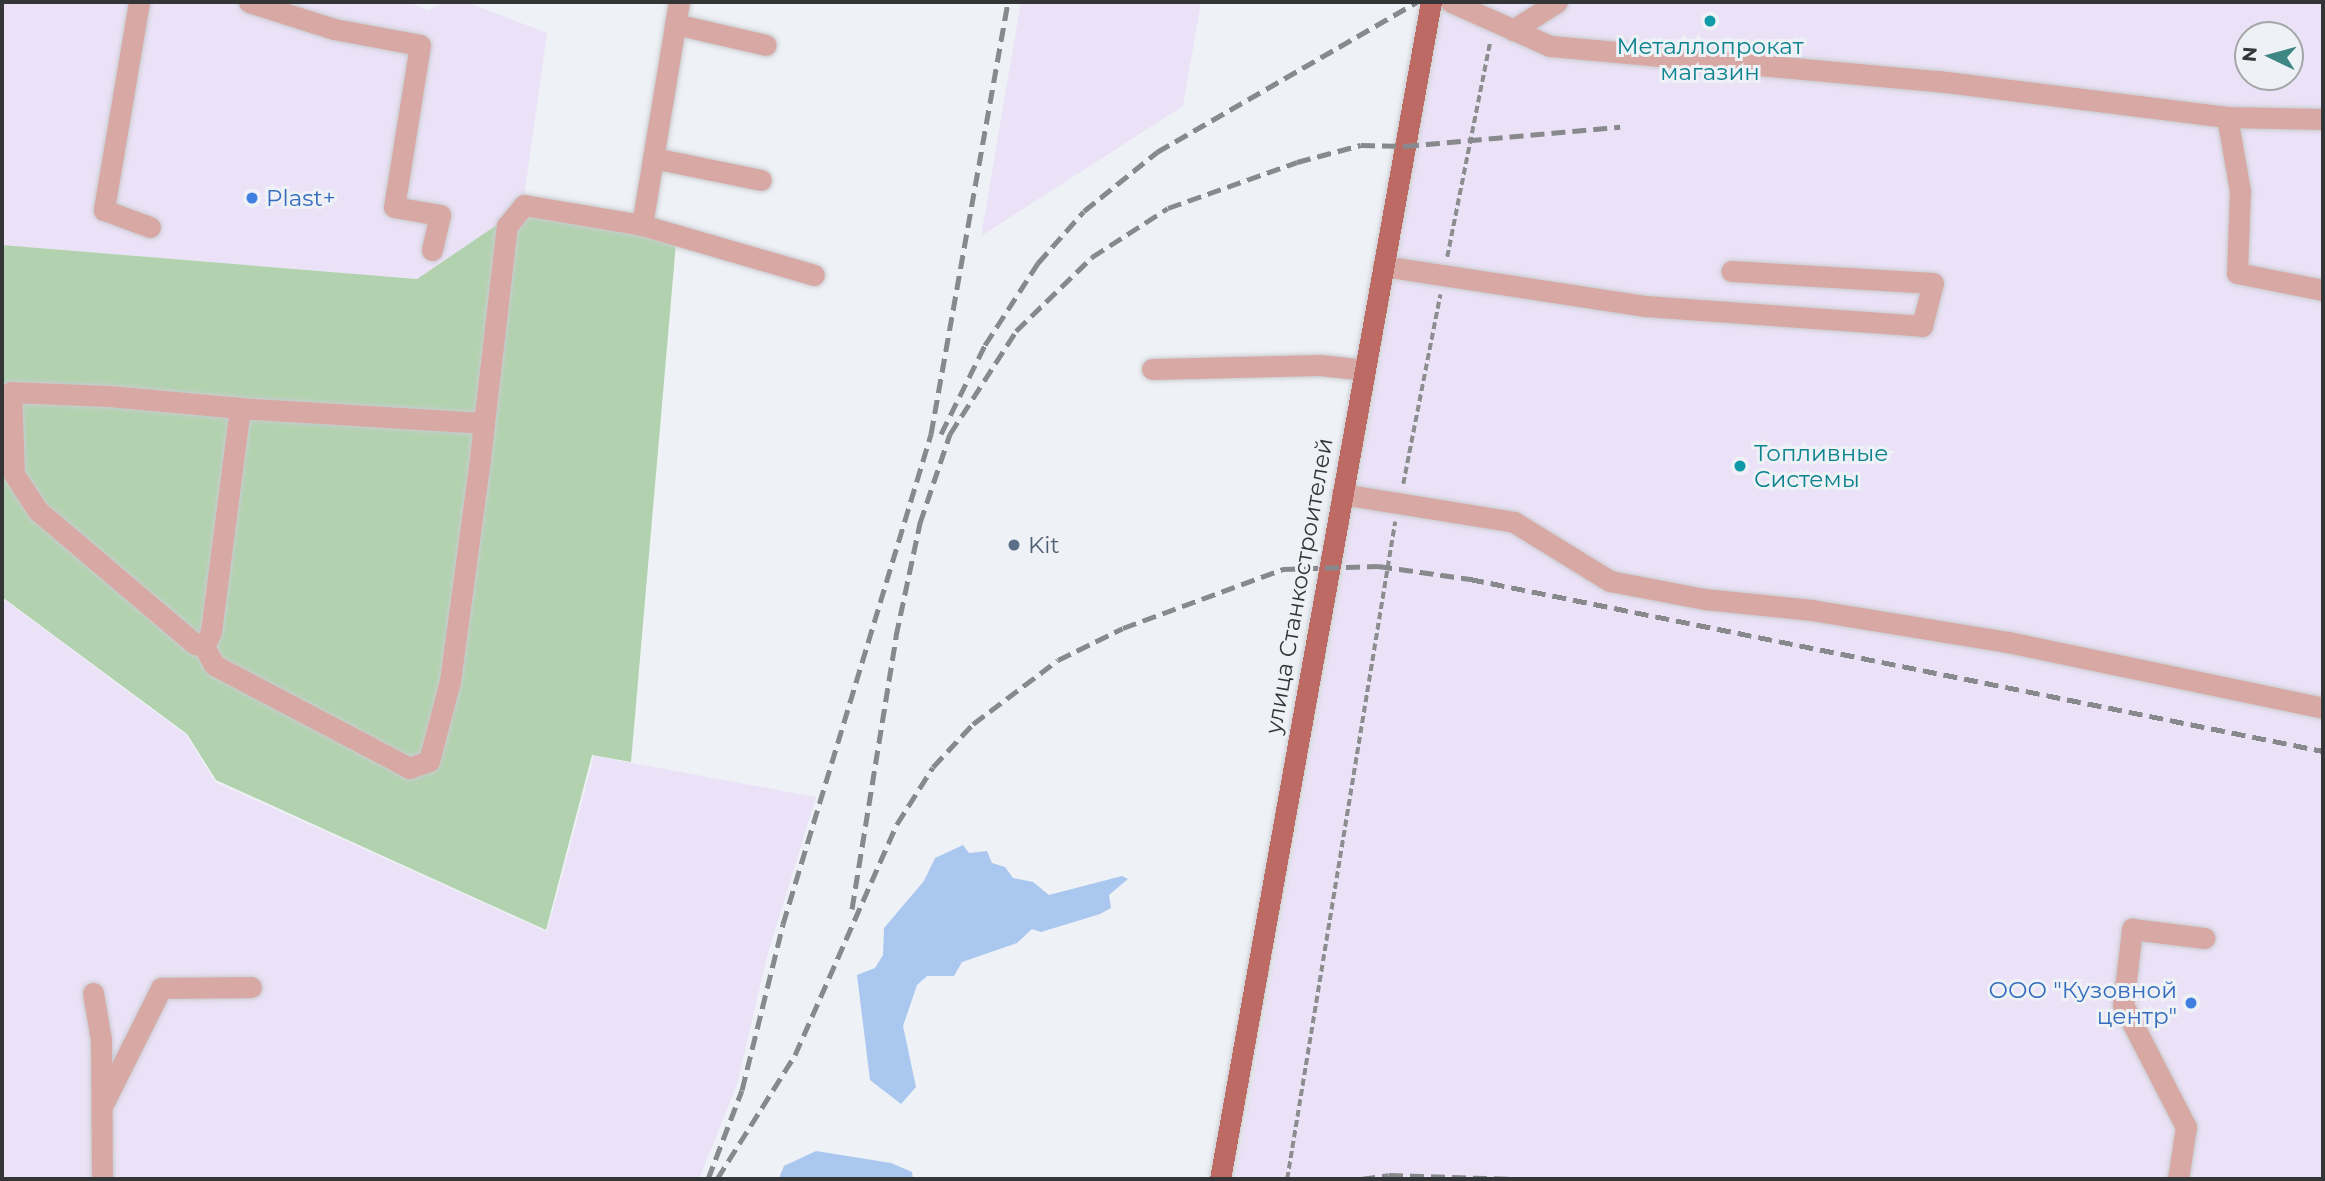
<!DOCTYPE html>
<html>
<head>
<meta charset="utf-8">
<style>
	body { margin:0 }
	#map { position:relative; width:2325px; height:1181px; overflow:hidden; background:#eef1f5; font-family:Montserrat,sans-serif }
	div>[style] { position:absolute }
	.industrial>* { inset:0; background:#ebe2f7 }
	.green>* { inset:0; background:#b2d2af }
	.water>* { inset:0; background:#aac7f0 }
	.path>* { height:3.5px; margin-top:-1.75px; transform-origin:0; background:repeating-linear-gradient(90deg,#8b8d8f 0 7px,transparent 0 10.5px) }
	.roads { filter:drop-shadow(0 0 2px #c9cbcf) drop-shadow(0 0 2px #c9cbcf) }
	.minor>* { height:21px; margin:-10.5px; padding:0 10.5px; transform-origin:10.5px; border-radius:10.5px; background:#d8a9a4 }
	.major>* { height:21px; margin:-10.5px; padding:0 10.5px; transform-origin:10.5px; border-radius:10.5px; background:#bd6964 }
	.rail>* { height:5px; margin-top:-2.5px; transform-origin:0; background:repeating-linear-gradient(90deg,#87898c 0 14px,transparent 0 21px) }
	.dots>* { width:19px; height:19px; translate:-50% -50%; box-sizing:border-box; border:4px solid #eef1f5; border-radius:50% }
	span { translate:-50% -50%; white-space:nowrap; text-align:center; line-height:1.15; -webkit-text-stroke:6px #eef1f5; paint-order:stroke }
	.culture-label { font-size:23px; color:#0d838f }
	.left { translate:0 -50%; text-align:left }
	.shop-label { font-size:23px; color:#366cbe }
	.right { translate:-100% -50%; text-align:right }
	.service-label { font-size:23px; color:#4e5e75 }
	.street-label { font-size:23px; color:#343536 }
	.frame { position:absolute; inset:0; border:4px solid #343536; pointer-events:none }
	.north { position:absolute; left:2234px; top:21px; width:70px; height:70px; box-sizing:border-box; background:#eef1f5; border:2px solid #a4a6a9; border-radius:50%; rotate:275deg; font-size:19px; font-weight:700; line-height:28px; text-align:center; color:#343536 }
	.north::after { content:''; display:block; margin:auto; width:24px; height:32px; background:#3f8785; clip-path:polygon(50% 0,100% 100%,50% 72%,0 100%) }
</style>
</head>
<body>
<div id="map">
	<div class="industrial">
		<div style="clip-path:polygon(2px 2px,407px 2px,429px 10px,445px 2px,466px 2px,547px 33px,524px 197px,516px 212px,417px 279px,2px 245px)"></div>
		<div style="clip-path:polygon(1021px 2px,1201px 2px,1183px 106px,981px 236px)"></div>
		<div style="clip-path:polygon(evenodd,1444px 2px,2323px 2px,2323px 1179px,1235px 1179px,1444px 2px,2248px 35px,2290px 35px,2290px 77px,2248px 77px,2248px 35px)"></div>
		<div style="clip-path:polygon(2px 598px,186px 735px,215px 782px,547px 932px,594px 756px,816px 797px,766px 960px,737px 1085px,699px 1179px,2px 1179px)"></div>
	</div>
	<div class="green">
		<div style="clip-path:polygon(516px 212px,616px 226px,676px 243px,631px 762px,592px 755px,546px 930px,216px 780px,187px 734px,2px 597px,2px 245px,417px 279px)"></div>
	</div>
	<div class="water">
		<div style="clip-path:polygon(963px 845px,969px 853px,987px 851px,992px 863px,1005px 867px,1013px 878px,1033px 882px,1049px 895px,1122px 876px,1128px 879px,1109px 895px,1111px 908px,1100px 914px,1041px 932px,1032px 929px,1017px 943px,962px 962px,954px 976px,927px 976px,917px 985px,903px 1026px,916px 1087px,901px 1104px,870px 1080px,857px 975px,875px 968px,883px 955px,884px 928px,924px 881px,935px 858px)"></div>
		<div style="clip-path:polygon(816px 1151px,891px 1163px,912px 1172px,913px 1179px,779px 1178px,784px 1166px)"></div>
	</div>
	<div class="path">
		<div style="left:1447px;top:257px;width:220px;rotate:-78.7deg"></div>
		<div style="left:1403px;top:484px;width:193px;rotate:-78.9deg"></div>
		<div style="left:1287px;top:1179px;width:666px;rotate:-80.67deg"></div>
	</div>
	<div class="roads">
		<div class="minor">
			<div style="left:139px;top:2px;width:211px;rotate:99.6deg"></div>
			<div style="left:104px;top:210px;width:49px;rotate:20.3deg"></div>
			<div style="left:249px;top:2px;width:89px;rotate:17.6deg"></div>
			<div style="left:334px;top:29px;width:87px;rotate:10.5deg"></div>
			<div style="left:420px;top:45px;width:164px;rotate:99.1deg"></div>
			<div style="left:394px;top:207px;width:47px;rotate:9.9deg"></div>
			<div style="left:440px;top:215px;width:36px;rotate:103deg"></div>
			<div style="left:1451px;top:2px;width:108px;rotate:24deg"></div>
			<div style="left:1550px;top:46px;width:390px;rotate:5.2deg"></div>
			<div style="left:1938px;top:81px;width:291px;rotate:7.1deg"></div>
			<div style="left:2227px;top:117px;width:96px;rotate:1.2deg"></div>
			<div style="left:675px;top:24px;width:93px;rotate:13deg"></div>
			<div style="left:1513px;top:30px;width:52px;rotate:-32.5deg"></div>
			<div style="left:2227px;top:117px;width:75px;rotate:80deg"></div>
			<div style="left:2240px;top:191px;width:82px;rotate:92.1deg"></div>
			<div style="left:2237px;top:273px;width:88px;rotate:11.2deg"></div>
			<div style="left:653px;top:158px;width:110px;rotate:11.5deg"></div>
			<div style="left:642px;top:225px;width:226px;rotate:-80.6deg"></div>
			<div style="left:1383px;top:266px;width:265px;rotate:8.7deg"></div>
			<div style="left:1645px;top:306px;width:278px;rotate:4.1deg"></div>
			<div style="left:1922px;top:326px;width:44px;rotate:-75.7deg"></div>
			<div style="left:1933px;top:283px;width:202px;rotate:-176.6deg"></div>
			<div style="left:1152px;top:369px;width:168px;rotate:-1.4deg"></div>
			<div style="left:1320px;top:365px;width:45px;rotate:6.3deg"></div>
			<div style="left:484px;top:423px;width:244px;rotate:-176.5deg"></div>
			<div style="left:240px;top:408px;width:226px;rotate:97.4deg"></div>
			<div style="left:211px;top:632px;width:16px;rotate:117deg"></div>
			<div style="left:204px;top:646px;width:21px;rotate:62deg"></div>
			<div style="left:214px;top:665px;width:221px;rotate:27.8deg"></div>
			<div style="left:409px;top:768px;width:21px;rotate:-19deg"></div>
			<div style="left:429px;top:761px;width:83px;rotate:-75.3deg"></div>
			<div style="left:450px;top:681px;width:225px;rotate:-82.3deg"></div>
			<div style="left:480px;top:458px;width:234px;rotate:-83.4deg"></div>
			<div style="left:507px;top:226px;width:27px;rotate:-51deg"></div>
			<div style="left:524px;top:205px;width:120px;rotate:9.6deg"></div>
			<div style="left:642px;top:225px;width:179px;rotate:16.2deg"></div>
			<div style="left:1342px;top:494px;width:174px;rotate:9.2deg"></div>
			<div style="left:1514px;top:522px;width:113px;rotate:31.6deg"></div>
			<div style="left:1610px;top:581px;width:96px;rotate:10.8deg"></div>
			<div style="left:1704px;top:599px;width:109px;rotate:5.8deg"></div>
			<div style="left:1812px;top:610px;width:199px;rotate:9.3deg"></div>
			<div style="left:2008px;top:642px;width:322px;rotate:11.8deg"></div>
			<div style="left:204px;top:646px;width:9px;rotate:-167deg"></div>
			<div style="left:195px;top:644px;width:206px;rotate:-139.7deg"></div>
			<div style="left:38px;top:511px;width:44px;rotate:-123deg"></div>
			<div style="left:14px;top:474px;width:82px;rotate:-92.1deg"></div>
			<div style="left:11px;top:392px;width:98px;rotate:2.3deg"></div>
			<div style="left:109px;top:396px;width:132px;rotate:5.2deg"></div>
			<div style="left:93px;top:993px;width:48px;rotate:80.3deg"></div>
			<div style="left:101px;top:1040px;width:139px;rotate:89.6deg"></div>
			<div style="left:102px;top:1106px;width:132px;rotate:-63.4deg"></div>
			<div style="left:161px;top:988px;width:90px;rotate:-0.6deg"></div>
			<div style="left:2178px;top:1179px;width:53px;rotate:-81.3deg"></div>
			<div style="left:2186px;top:1127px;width:137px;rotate:-117.3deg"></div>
			<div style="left:2123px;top:1005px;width:77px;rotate:-83.2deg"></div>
			<div style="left:2132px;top:929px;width:73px;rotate:7.1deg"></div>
		</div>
		<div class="major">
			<div style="left:1220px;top:1179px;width:1196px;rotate:-79.84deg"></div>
		</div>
	</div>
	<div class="rail">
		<div style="left:941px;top:434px;width:99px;rotate:-63.7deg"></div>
		<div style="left:985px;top:345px;width:98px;rotate:-57.1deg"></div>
		<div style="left:1038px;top:263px;width:69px;rotate:-48.5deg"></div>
		<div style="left:1084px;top:211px;width:94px;rotate:-38.9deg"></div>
		<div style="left:1157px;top:152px;width:300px;rotate:-30deg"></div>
		<div style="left:852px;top:909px;width:277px;rotate:-80.8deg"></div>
		<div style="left:896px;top:636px;width:116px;rotate:-78deg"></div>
		<div style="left:920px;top:523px;width:94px;rotate:-71.4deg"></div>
		<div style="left:950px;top:434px;width:122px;rotate:-57.3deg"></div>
		<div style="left:1016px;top:331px;width:106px;rotate:-44.2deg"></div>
		<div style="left:1092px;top:257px;width:90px;rotate:-32.8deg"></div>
		<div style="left:1168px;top:208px;width:137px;rotate:-19.6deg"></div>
		<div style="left:1297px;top:162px;width:66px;rotate:-14.9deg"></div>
		<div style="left:1361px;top:145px;width:44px;rotate:1.3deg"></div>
		<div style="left:1405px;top:146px;width:216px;rotate:-5.1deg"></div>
		<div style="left:708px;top:1179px;width:95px;rotate:-69.1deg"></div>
		<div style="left:742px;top:1090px;width:171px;rotate:-76.1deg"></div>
		<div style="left:783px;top:924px;width:512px;rotate:-73.19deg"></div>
		<div style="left:931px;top:434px;width:439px;rotate:-79.9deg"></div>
		<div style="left:717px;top:1179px;width:146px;rotate:-57.8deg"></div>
		<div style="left:795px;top:1055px;width:253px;rotate:-66.2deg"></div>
		<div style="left:897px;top:824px;width:67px;rotate:-57.7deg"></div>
		<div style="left:933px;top:767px;width:59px;rotate:-47.1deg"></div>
		<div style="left:973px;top:724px;width:106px;rotate:-37deg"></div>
		<div style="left:1058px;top:660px;width:72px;rotate:-26.2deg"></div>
		<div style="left:1123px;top:628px;width:171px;rotate:-20.2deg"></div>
		<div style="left:1283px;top:569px;width:95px;rotate:-1.8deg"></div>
		<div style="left:1378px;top:566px;width:93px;rotate:8deg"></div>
		<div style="left:1470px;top:579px;width:870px;rotate:11.4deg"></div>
		<div style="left:1361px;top:1179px;width:28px;rotate:-8deg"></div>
		<div style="left:1389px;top:1175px;width:127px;rotate:1.8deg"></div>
	</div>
	<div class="dots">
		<div style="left:1710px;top:21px;background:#0f9aa8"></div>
		<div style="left:252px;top:198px;background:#3f7fe0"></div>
		<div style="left:1740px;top:466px;background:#0f9aa8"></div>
		<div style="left:1014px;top:545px;background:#5c6f8a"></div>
		<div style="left:2191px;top:1003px;background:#3f7fe0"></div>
	</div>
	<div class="culture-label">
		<span style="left:1710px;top:59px">Металлопрокат<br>магазин</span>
		<span class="left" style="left:1754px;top:466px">Топливные<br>Системы</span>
	</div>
	<div class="shop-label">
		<span class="left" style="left:266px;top:198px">Plast+</span>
		<span class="right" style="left:2177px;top:1003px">ООО "Кузовной<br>центр"</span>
	</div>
	<div class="service-label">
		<span class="left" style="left:1028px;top:545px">Kit</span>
	</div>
	<div class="street-label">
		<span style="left:1299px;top:586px;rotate:-80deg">улица Станкостроителей</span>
	</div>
	<div class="frame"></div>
	<div class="north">N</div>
</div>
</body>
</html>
